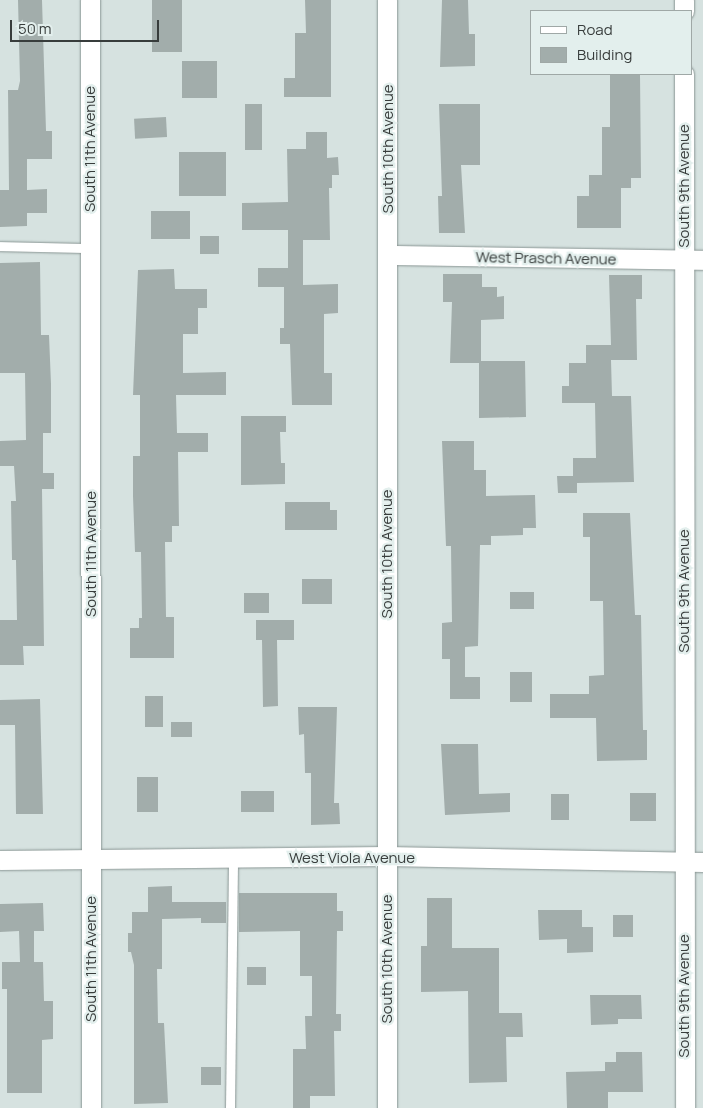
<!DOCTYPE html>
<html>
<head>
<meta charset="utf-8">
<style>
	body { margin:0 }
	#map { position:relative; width:703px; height:1108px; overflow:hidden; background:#d6e2e0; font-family:Manrope,sans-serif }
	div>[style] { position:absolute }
	.building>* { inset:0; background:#a2adab; transform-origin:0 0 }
	.roads { filter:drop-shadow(0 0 1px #8a9694) drop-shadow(0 0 1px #8a9694) }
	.service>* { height:9px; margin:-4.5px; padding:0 4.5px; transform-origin:4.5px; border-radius:4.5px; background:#fff }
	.minor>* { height:19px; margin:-9.5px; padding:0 9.5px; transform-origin:9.5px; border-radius:9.5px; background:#fff }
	span { translate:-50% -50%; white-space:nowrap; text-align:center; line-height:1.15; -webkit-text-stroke:4.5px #e3efed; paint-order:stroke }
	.street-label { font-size:15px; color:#383d3c }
	.legend { position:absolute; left:530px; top:10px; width:162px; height:65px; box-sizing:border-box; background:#e3efed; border:1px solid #9fa8a6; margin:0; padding:6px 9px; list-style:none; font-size:15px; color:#383d3c }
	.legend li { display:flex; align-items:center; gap:10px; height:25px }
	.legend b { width:25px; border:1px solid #9fa8a6 }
	.scale { position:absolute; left:10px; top:20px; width:149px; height:22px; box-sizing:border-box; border:2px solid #383d3c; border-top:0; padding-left:6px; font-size:15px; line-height:18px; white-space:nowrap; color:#383d3c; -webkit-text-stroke:4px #e3efed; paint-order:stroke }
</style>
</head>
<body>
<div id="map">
	<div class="building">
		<div style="clip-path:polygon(18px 0,42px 0,46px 131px,52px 131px,52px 159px,27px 159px,27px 190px,47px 189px,47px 213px,27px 213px,27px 226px,0 227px,0 190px,9px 190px,8px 90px,18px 90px,20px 81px)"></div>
		<div style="left:152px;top:0;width:30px;height:52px"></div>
		<div style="clip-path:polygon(305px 0,331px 0,331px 97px,284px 97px,284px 78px,295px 78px,295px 33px,306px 33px)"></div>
		<div style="clip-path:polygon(442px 0,468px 0,469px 34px,475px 34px,475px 66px,440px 67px)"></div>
		<div style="left:182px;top:61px;width:35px;height:37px"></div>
		<div style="clip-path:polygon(610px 74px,640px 74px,641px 178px,631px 178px,631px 188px,621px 188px,621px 228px,577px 228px,577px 196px,589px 196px,589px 175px,602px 175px,602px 127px,610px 127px)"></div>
		<div style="left:245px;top:104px;width:17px;height:46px"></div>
		<div style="clip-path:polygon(439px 104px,480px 104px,480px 165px,461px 165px,465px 233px,439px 233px,438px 196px,442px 196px)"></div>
		<div style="left:166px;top:117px;width:20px;height:32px;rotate:87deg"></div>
		<div style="clip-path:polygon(306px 132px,327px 132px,327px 158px,338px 157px,339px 175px,332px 175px,332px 188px,329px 188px,330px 240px,303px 240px,303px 285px,338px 284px,338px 313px,324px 314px,324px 373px,332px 373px,332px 405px,292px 405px,290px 344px,280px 344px,280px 328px,284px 328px,284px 287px,258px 287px,258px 268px,288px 268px,288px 230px,242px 230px,242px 203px,288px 202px,287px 149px,306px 149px)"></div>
		<div style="left:226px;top:152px;width:44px;height:47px;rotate:90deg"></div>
		<div style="left:151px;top:211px;width:39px;height:28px"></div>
		<div style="left:200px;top:236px;width:19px;height:18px"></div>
		<div style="clip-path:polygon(40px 262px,41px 335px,49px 335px,51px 384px,51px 433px,43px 433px,43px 473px,54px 473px,54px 489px,42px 489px,44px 646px,23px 646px,24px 665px,0 665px,0 620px,17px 620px,16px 560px,12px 560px,11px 501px,16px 501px,14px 466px,0 466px,0 441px,26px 440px,25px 373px,0 373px,0 263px)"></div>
		<div style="clip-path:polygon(174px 269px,175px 289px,207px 289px,207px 308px,198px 308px,198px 334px,183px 334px,183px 373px,226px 372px,226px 395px,176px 395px,177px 433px,208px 433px,208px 452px,178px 452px,179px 526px,172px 526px,172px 542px,165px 542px,166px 617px,174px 617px,174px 658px,130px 658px,130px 628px,139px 628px,139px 618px,142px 618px,141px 552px,135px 552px,133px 496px,133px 456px,140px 456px,140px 395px,133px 395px,138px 270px)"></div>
		<div style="clip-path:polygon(443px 274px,482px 274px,482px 287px,497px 287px,497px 297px,504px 296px,504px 319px,481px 320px,481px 361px,525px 361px,526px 417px,479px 418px,479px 363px,450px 363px,452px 302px,443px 302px)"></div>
		<div style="clip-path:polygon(609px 275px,642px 275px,642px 299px,636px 299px,637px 360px,611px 360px,612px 396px,631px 396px,634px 482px,577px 483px,577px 493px,558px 493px,557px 476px,573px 476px,573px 458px,596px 458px,595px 403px,562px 403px,562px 386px,569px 386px,569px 363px,586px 363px,586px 345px,611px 345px)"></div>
		<div style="clip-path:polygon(241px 416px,286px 416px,286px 432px,280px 432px,281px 463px,285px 463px,285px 484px,241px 485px)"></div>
		<div style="clip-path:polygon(442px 441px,474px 441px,474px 470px,486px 470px,486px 496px,535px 495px,536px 528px,523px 528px,523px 535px,491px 536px,491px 545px,480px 545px,478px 646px,465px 647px,465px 677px,480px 677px,480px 699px,450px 699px,450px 659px,442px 659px,442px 623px,452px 622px,451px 546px,446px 546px)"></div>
		<div style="clip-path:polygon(285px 502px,330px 502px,330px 510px,337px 510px,337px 530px,285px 530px)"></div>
		<div style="clip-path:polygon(583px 513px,630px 513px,635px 615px,641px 615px,643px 730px,647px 730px,647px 760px,597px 761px,596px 718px,550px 718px,550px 694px,589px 694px,589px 676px,604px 675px,603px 601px,590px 601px,590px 537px,583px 537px)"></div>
		<div style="left:302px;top:579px;width:30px;height:25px"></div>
		<div style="left:510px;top:592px;width:24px;height:17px"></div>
		<div style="left:244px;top:593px;width:25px;height:20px"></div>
		<div style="clip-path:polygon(256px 620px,294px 620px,294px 640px,277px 640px,278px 706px,263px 707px,262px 640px,256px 640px)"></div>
		<div style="left:510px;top:672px;width:22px;height:30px"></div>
		<div style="left:145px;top:696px;width:18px;height:31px"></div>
		<div style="clip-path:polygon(40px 699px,43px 814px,16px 814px,15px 725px,0 725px,0 700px)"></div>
		<div style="clip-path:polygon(298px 707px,337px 707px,334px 803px,339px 803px,340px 824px,311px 825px,311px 773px,305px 773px,304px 734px,299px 735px)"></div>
		<div style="left:171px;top:722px;width:21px;height:15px"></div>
		<div style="clip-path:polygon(441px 744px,478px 744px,479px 794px,510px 793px,510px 812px,445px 815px)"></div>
		<div style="left:137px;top:777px;width:21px;height:35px"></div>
		<div style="left:274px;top:791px;width:21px;height:33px;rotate:90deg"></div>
		<div style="left:630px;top:793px;width:26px;height:28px"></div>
		<div style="left:551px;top:794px;width:18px;height:26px"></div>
		<div style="clip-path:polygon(172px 886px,172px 902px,226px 902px,226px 923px,201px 923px,201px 918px,162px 919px,162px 969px,157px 969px,158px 1023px,164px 1023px,168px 1103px,134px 1104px,134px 965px,131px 952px,128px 952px,128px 933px,132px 933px,132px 912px,148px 912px,148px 887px)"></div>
		<div style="clip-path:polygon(239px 893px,337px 893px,337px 911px,343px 911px,343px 931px,337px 931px,336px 1014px,341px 1014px,341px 1031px,334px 1031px,335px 1096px,310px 1096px,310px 1108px,293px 1108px,293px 1049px,306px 1049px,305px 1016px,312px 1016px,312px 976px,300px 976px,300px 931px,239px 932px)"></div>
		<div style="clip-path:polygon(427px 898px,452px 898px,452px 948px,499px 948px,499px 1013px,522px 1013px,523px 1037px,506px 1037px,507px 1082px,469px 1083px,468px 991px,421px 992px,421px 946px,427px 946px)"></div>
		<div style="clip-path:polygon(43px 903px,44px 931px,34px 931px,34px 962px,43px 962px,44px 1001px,53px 1001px,53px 1039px,42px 1040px,42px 1093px,7px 1093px,7px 989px,2px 989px,2px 962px,20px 962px,19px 931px,0 932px,0 904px)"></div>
		<div style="clip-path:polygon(538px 910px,582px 910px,582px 927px,593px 927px,593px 952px,567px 953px,567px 939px,539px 940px)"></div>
		<div style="left:613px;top:915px;width:20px;height:22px"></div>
		<div style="left:247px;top:967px;width:19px;height:18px"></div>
		<div style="clip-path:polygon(590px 995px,641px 995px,642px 1019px,618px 1019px,618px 1024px,591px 1025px)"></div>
		<div style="clip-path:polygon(616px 1052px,642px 1052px,643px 1092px,608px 1092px,608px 1108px,567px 1108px,566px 1072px,605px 1071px,605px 1062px,616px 1062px)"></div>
		<div style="left:221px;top:1067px;width:18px;height:20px;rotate:90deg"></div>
	</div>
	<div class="roads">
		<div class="service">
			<div style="left:0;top:246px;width:91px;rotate:1.3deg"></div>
			<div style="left:230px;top:1108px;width:250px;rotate:-89.3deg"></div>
		</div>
		<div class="minor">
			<div style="left:90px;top:0;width:1108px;rotate:89.95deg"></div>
			<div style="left:684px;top:0;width:11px;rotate:90deg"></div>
			<div style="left:684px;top:74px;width:1034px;rotate:89.94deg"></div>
			<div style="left:388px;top:255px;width:315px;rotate:0.9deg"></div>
			<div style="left:0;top:860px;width:386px;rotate:-0.6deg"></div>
			<div style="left:386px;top:856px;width:317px;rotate:1.1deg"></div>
			<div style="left:387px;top:1108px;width:1108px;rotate:-90deg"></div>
		</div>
	</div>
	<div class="street-label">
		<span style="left:90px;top:149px;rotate:-90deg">South 11th Avenue</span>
		<span style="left:388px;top:149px;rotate:-90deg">South 10th Avenue</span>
		<span style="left:684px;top:186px;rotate:-90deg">South 9th Avenue</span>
		<span style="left:546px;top:258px;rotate:1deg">West Prasch Avenue</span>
		<span style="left:91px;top:554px;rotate:-90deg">South 11th Avenue</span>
		<span style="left:387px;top:554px;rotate:-90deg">South 10th Avenue</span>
		<span style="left:684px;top:591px;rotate:-90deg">South 9th Avenue</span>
		<span style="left:352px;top:858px">West Viola Avenue</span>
		<span style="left:91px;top:959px;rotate:-90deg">South 11th Avenue</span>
		<span style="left:387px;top:959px;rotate:-90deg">South 10th Avenue</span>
		<span style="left:684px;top:996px;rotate:-90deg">South 9th Avenue</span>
	</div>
	<ul class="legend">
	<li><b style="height:6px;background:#fff"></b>Road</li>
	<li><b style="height:14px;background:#a2adab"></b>Building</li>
	</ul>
	<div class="scale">50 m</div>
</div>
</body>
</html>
